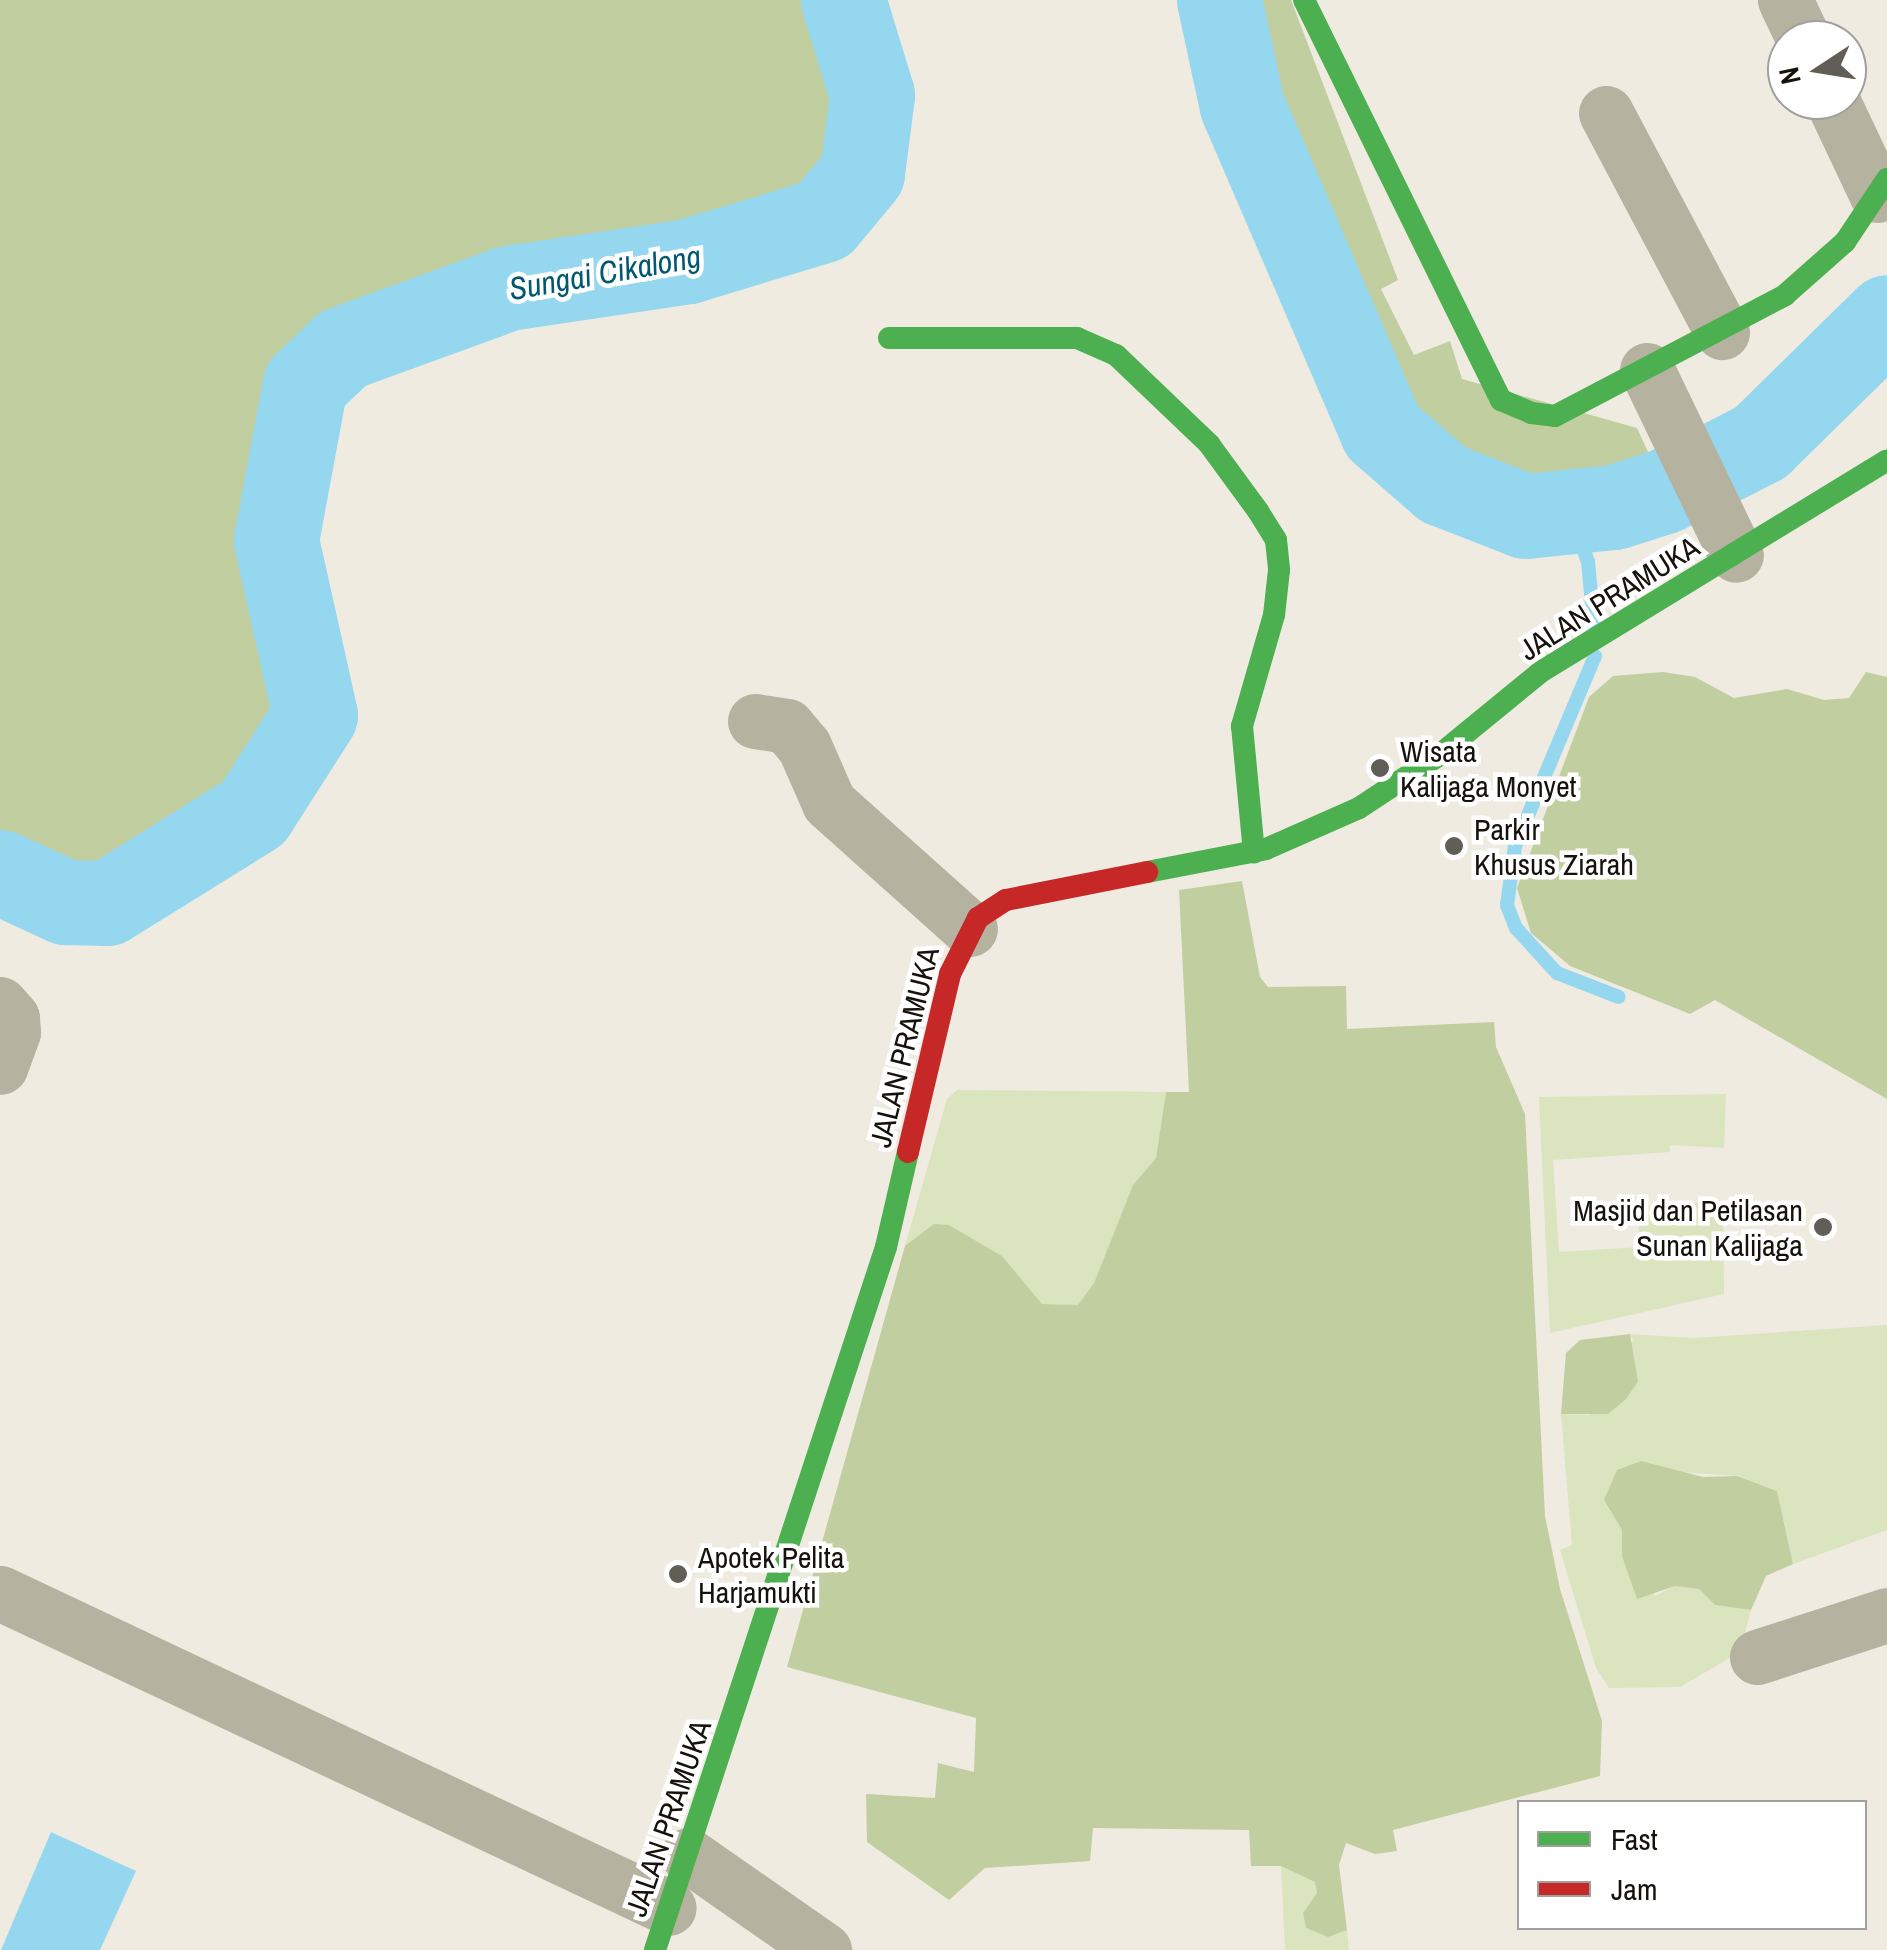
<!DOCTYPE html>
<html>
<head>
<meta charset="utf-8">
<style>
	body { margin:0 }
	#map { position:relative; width:1887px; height:1950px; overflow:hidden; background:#efebe1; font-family:"Archivo Narrow",sans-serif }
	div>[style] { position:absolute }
	.green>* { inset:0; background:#dae4be }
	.forest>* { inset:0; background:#c1cea0 }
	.water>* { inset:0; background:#95d7ee }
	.stream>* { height:14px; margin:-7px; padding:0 7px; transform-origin:7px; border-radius:7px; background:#95d7ee }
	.river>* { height:85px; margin:-42.5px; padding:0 42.5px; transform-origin:42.5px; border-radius:42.5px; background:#95d7ee }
	.street>* { height:55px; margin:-27.5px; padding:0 27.5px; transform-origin:27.5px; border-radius:27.5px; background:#b6b2a0 }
	.fast>* { height:22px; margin:-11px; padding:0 11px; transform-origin:11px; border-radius:11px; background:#4caf50 }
	.jam>* { height:22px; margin:-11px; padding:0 11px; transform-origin:11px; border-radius:11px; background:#c62828 }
	.dots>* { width:28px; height:28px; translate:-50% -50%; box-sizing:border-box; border:5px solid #fff; border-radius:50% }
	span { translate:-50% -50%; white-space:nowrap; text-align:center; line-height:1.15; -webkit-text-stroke:9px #fff; paint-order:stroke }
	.street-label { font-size:30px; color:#15120c }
	.poi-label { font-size:30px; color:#15120c }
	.left { translate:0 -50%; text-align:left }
	.right { translate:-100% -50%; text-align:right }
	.water-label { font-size:32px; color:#025871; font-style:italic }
	.legend { position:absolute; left:1517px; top:1800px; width:350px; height:130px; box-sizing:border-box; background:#fff; border:2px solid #a1a09e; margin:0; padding:12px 18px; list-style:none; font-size:30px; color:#15120c }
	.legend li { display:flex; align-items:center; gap:20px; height:50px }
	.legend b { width:50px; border:2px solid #a1a09e }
	.north { position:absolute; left:1767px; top:20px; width:100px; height:100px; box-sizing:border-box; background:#fff; border:2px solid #a1a09e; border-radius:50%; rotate:258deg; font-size:28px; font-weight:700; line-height:40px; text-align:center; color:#15120c }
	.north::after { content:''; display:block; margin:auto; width:35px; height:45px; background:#615e57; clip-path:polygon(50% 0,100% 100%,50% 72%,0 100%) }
</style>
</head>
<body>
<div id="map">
	<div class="green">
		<div style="clip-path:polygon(957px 1090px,1166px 1092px,1156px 1158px,1133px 1185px,1094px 1283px,1078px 1305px,1042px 1304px,1002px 1256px,949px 1225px,905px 1246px,947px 1099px)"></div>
		<div style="clip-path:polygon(1726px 1094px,1724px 1148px,1670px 1145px,1670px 1152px,1553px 1160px,1559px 1252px,1640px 1247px,1638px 1207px,1723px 1201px,1724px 1294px,1550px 1333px,1539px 1097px)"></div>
		<div style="clip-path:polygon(1887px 1325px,1887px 1530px,1793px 1564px,1777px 1491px,1737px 1476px,1679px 1472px,1604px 1500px,1622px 1530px,1622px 1556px,1655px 1596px,1675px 1586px,1699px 1589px,1715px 1605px,1751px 1610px,1740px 1652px,1680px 1687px,1609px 1688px,1596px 1668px,1560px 1550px,1572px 1545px,1561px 1414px,1589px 1415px,1633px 1340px,1630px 1334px,1694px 1338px)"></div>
		<div style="clip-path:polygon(1281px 1866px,1315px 1882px,1317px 1893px,1303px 1913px,1306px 1928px,1328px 1937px,1347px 1930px,1349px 1950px,1285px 1950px)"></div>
	</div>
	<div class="forest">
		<div style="clip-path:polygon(0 0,813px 0,844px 97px,836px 161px,807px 195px,681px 233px,501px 261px,328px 323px,281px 369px,248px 540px,284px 710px,233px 791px,99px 874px,72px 874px,0 842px)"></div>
		<div style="clip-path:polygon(1248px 0,1291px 0,1398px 280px,1381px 289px,1414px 355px,1450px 341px,1462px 379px,1637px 428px,1654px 465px,1609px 479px,1529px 487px,1458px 459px,1405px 414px,1269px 97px)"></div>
		<div style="clip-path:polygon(1663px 672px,1695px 677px,1734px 698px,1787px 689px,1824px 700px,1849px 698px,1866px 672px,1887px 677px,1887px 1099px,1715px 1000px,1690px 1014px,1570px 966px,1531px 933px,1517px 888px,1589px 697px,1613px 676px)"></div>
		<div style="clip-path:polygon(1242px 881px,1260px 977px,1268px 987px,1346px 986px,1347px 1029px,1494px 1022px,1496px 1047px,1525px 1114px,1545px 1516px,1560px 1589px,1602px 1721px,1600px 1776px,1393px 1830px,1397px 1851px,1375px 1854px,1346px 1843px,1339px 1865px,1347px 1930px,1328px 1937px,1306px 1928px,1303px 1913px,1317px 1893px,1315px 1882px,1281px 1866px,1251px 1866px,1249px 1830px,1093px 1828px,1090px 1861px,985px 1868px,949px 1900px,867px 1842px,866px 1794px,935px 1798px,938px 1763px,974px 1772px,976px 1718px,787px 1667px,905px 1246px,934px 1224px,949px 1225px,1002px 1256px,1042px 1304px,1078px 1305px,1094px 1283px,1133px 1185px,1156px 1158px,1166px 1092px,1189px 1092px,1179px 890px)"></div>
		<div style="clip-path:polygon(1630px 1334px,1638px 1382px,1625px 1400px,1608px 1414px,1561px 1414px,1566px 1353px,1580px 1340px)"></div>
		<div style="clip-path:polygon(1641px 1461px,1703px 1477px,1737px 1476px,1777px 1491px,1793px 1564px,1766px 1576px,1751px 1610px,1715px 1605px,1699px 1589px,1675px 1586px,1637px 1599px,1622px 1556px,1622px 1530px,1604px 1500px,1617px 1470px)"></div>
	</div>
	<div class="water">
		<div style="clip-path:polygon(51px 1832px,136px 1871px,100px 1950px,1px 1950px)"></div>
	</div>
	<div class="stream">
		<div style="left:1570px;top:511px;width:54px;rotate:70.6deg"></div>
		<div style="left:1588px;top:562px;width:62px;rotate:84.5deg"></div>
		<div style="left:1595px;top:656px;width:206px;rotate:112.8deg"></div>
		<div style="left:1515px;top:846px;width:60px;rotate:97.7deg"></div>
		<div style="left:1507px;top:905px;width:25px;rotate:69deg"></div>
		<div style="left:1516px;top:928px;width:61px;rotate:47.7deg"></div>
		<div style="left:1557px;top:973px;width:66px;rotate:21.2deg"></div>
	</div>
	<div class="river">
		<div style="left:1219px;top:0;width:108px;rotate:77.8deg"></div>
		<div style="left:1242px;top:106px;width:354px;rotate:66.7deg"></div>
		<div style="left:1382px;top:431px;width:81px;rotate:41deg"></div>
		<div style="left:1443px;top:484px;width:88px;rotate:21.3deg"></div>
		<div style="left:1525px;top:516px;width:89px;rotate:-5.8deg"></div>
		<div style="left:1614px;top:507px;width:52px;rotate:-17.7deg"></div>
		<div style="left:1664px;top:491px;width:108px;rotate:-27deg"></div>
		<div style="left:1760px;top:442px;width:178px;rotate:-44.5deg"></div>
		<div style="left:0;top:872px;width:72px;rotate:24.8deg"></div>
		<div style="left:65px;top:902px;width:42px;rotate:1.4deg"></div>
		<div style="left:107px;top:903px;width:172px;rotate:-31.9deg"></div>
		<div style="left:253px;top:812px;width:115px;rotate:-57.4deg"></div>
		<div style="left:315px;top:715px;width:179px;rotate:-102.6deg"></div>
		<div style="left:276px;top:540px;width:159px;rotate:-79.5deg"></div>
		<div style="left:305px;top:384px;width:52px;rotate:-43.5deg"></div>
		<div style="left:343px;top:348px;width:176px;rotate:-20deg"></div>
		<div style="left:508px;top:288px;width:182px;rotate:-8.5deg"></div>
		<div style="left:688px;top:261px;width:141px;rotate:-16.9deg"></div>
		<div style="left:823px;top:220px;width:61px;rotate:-50.3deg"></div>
		<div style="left:862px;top:173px;width:79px;rotate:-82.7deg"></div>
		<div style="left:872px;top:95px;width:99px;rotate:-107deg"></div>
	</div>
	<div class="street">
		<div style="left:1785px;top:0;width:44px;rotate:64.6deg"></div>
		<div style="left:1832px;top:100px;width:105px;rotate:64.7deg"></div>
		<div style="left:1606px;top:113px;width:248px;rotate:62.1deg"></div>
		<div style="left:1647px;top:370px;width:205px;rotate:64.3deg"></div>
		<div style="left:755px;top:721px;width:32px;rotate:9deg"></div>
		<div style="left:787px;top:726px;width:26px;rotate:50deg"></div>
		<div style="left:804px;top:746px;width:62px;rotate:66.3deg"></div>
		<div style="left:829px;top:803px;width:189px;rotate:41.8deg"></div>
		<div style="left:0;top:1004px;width:18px;rotate:49deg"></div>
		<div style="left:12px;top:1018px;width:14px;rotate:86deg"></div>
		<div style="left:13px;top:1032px;width:37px;rotate:110deg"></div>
		<div style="left:0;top:1593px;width:739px;rotate:25.21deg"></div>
		<div style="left:1757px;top:1657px;width:137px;rotate:-17.9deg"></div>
		<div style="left:688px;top:1855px;width:166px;rotate:34.9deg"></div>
	</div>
	<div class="fast">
		<div style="left:1304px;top:0;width:446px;rotate:63.8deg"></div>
		<div style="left:1501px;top:400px;width:33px;rotate:23deg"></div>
		<div style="left:1531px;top:413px;width:24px;rotate:7deg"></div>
		<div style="left:1555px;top:416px;width:260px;rotate:-27.7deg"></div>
		<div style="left:1785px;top:295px;width:80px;rotate:-41.5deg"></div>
		<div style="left:1845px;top:242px;width:76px;rotate:-56.3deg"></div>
		<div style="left:889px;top:338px;width:188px"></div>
		<div style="left:1077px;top:338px;width:43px;rotate:23.6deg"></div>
		<div style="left:1116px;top:355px;width:129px;rotate:43.7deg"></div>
		<div style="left:1209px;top:444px;width:83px;rotate:53.8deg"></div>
		<div style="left:1258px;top:511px;width:34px;rotate:58deg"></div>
		<div style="left:1276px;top:540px;width:30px;rotate:84deg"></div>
		<div style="left:1279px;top:570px;width:45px;rotate:96.3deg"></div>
		<div style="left:1274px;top:615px;width:116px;rotate:106.1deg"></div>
		<div style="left:1242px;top:726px;width:127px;rotate:84.6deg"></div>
		<div style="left:1147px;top:872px;width:121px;rotate:-10.9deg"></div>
		<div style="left:1266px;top:849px;width:102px;rotate:-23.8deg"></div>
		<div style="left:1359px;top:808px;width:95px;rotate:-33.4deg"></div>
		<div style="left:1438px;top:756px;width:134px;rotate:-39.3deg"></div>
		<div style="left:1542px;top:671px;width:404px;rotate:-31.4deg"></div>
		<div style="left:655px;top:1950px;width:740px;rotate:-71.81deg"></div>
		<div style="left:886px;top:1247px;width:98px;rotate:-77deg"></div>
	</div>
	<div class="jam">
		<div style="left:908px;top:1152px;width:183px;rotate:-76.7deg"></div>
		<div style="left:950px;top:974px;width:63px;rotate:-63.4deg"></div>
		<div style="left:978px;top:918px;width:33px;rotate:-33deg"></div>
		<div style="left:1006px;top:900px;width:144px;rotate:-11.2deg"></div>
	</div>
	<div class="dots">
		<div style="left:1380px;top:768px;background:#615e57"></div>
		<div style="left:1454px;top:846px;background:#615e57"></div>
		<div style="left:1823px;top:1227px;background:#615e57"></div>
		<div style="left:678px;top:1574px;background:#615e57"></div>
	</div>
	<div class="street-label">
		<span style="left:1609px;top:598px;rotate:-32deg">JALAN PRAMUKA</span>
		<span style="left:904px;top:1047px;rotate:-76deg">JALAN PRAMUKA</span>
		<span style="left:668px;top:1818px;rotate:-71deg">JALAN PRAMUKA</span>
	</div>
	<div class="poi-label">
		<span class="left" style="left:1400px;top:768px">Wisata<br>Kalijaga Monyet</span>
		<span class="left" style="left:1474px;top:846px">Parkir<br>Khusus Ziarah</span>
		<span class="right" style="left:1803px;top:1227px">Masjid dan Petilasan<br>Sunan Kalijaga</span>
		<span class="left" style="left:698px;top:1574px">Apotek Pelita<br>Harjamukti</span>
	</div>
	<div class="water-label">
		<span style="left:605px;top:273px;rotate:-10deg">Sungai Cikalong</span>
	</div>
	<ul class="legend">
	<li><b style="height:12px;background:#4caf50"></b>Fast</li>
	<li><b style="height:12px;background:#c62828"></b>Jam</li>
	</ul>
	<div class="north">N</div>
</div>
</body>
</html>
